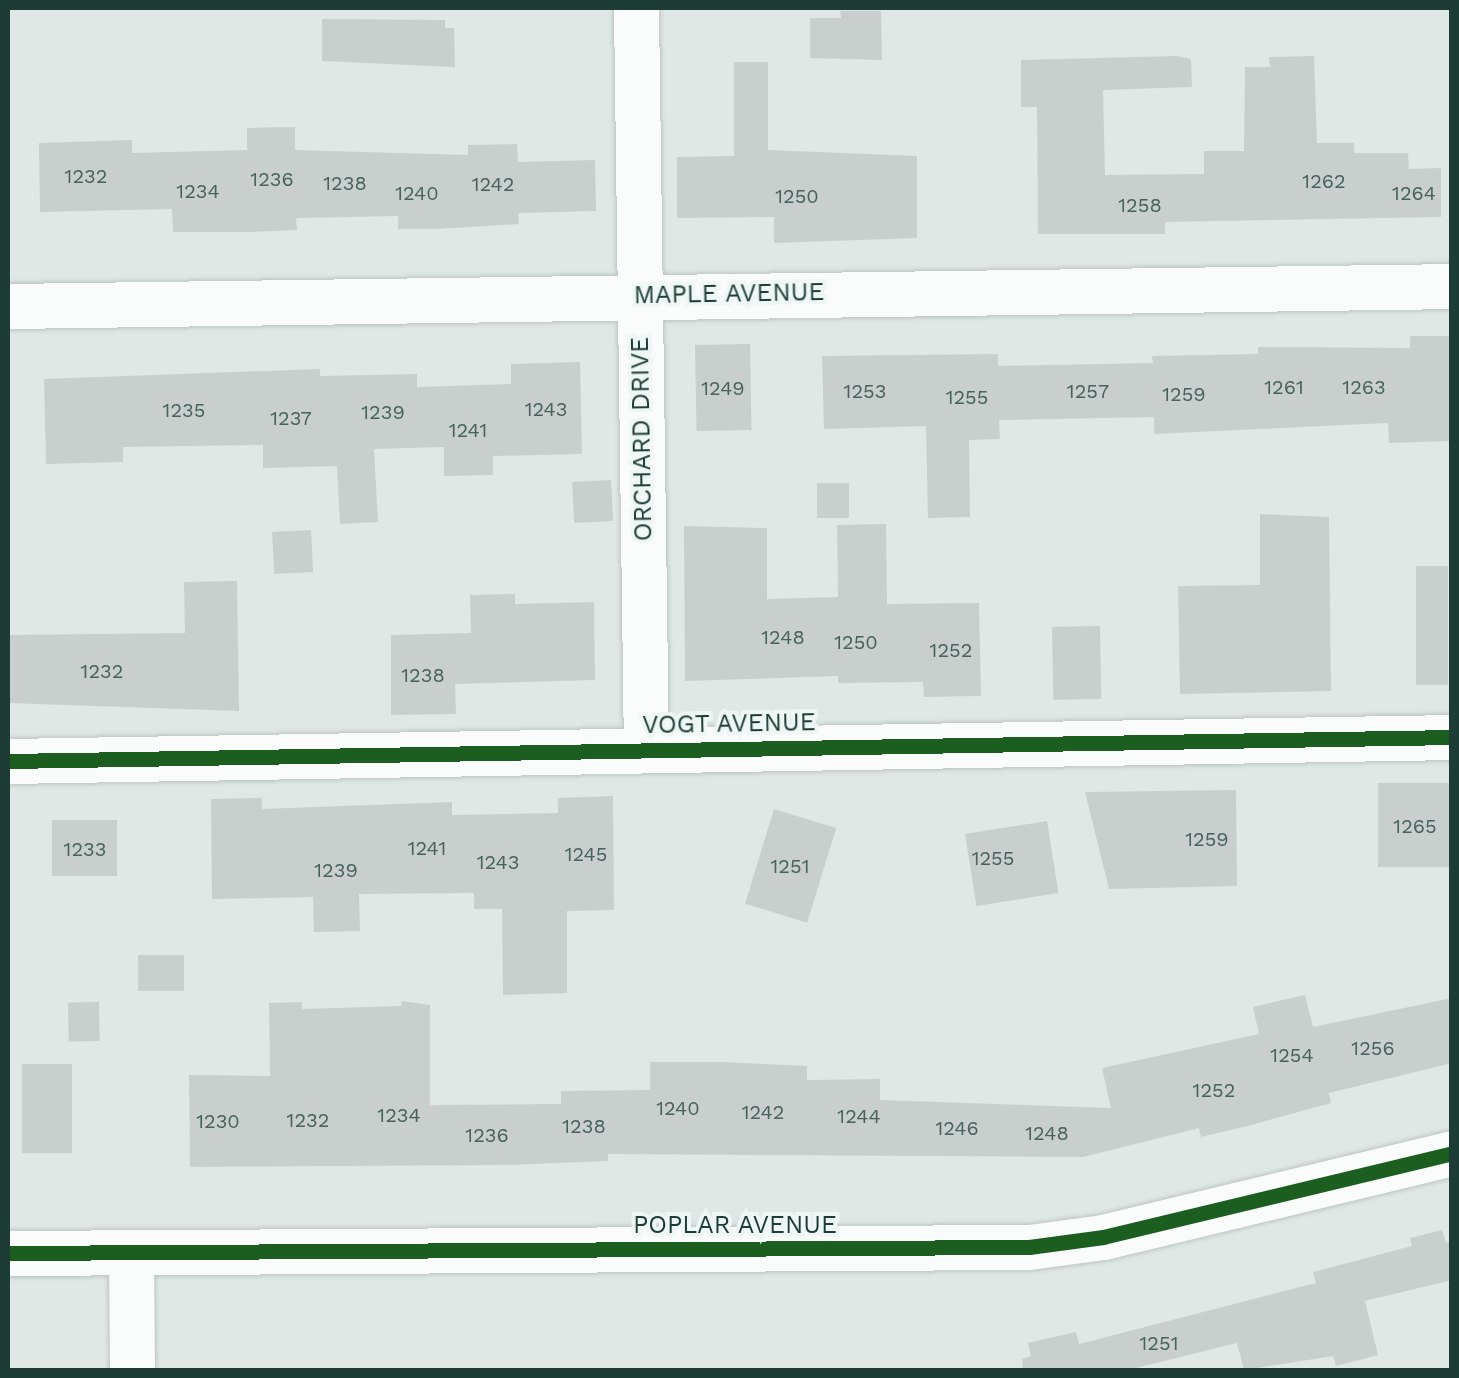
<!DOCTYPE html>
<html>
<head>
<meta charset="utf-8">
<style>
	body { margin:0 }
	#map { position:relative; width:1459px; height:1378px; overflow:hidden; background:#e0e8e5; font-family:"Work Sans",sans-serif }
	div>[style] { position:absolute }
	.building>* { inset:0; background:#c8cfcc; transform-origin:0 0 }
	.roads { filter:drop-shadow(0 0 2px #bdc5c2) drop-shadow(0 0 2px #bdc5c2) }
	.minor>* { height:45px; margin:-22.5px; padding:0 22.5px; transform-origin:22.5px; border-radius:22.5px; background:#fafcfb }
	.cycleway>* { height:15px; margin:-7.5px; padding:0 7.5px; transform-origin:7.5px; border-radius:7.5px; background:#1b5e20 }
	span { translate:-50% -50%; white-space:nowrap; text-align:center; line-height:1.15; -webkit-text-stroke:8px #eef7f3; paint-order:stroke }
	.number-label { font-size:20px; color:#48625c }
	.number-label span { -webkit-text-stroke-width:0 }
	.street-label { font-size:25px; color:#1d3c35 }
	.frame { position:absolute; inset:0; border:10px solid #1d3c35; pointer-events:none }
</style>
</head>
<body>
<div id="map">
	<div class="building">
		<div style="clip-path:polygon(840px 11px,881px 11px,882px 60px,810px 58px,810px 18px,841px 18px)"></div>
		<div style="clip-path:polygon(322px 19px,445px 20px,445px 28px,454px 28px,455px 67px,322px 61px)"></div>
		<div style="clip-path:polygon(1177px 56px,1191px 59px,1192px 87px,1103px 90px,1105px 175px,1204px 174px,1204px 151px,1244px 151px,1245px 67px,1270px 67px,1269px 57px,1314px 56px,1317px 143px,1354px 143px,1354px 153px,1408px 153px,1409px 169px,1441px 168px,1441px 217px,1165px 222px,1165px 234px,1038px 234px,1037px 107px,1021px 107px,1021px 60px)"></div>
		<div style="clip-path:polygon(734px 62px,768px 62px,768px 150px,917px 156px,917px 238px,774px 243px,774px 217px,677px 218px,677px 157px,734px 156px)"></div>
		<div style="clip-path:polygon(295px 127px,295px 150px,468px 155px,468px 145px,517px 144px,518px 162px,595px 160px,596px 211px,518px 213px,519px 224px,437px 229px,398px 229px,398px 216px,296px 218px,297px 230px,249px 232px,173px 232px,172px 209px,40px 212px,39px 143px,132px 140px,132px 153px,247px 150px,247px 128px)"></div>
		<div style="clip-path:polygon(1410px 336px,1452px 336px,1452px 441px,1389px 443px,1388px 423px,1154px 434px,1154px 417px,999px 420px,1000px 439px,969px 440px,970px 517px,928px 518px,926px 426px,824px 429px,822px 356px,998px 354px,998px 366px,1153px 363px,1152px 356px,1258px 354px,1258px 347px,1410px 348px)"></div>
		<div style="left:750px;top:344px;width:86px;height:55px;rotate:89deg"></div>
		<div style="clip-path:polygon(580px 362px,582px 454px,493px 456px,493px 475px,444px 476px,444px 447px,374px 449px,378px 522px,340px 524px,337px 466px,263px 468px,263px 445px,123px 447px,123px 462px,46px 464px,44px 379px,320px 369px,320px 376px,417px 374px,417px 387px,511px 384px,511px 364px)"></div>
		<div style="left:611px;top:480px;width:41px;height:39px;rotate:87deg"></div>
		<div style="left:817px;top:483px;width:32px;height:35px"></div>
		<div style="clip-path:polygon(1260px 514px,1329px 517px,1331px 691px,1180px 694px,1178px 586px,1260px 585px)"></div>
		<div style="clip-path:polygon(886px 524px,887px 604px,979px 603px,981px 696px,924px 697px,923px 682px,838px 683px,838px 676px,685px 681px,684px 526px,767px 528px,767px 599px,838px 597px,837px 525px)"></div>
		<div style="left:311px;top:530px;width:42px;height:39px;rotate:87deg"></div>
		<div style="left:1416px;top:566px;width:32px;height:119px"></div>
		<div style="clip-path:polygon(237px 581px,239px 711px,8px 703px,8px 635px,185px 633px,184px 582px)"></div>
		<div style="clip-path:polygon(515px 594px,515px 604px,594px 602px,595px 680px,455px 684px,456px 714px,391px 715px,391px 635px,471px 633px,470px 595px)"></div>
		<div style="left:1100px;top:626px;width:73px;height:48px;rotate:89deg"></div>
		<div style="left:1452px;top:783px;width:84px;height:74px;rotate:90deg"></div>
		<div style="clip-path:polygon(1236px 790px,1237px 886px,1109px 889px,1085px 792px)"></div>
		<div style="clip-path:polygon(613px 796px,614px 910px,567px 911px,567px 993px,503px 995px,502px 909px,474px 909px,474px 893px,359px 894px,360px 931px,314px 932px,313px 897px,212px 899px,211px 799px,262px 798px,262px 809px,452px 802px,452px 815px,558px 813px,558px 798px)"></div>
		<div style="left:774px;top:809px;width:65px;height:99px;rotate:17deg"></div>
		<div style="left:117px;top:820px;width:56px;height:65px;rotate:90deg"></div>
		<div style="left:1047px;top:821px;width:73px;height:83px;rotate:81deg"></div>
		<div style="left:138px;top:955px;width:46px;height:36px"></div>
		<div style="clip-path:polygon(1305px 995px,1313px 1027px,1452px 998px,1452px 1063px,1329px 1093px,1331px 1103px,1247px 1126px,1201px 1137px,1199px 1128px,1083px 1157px,608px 1154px,608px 1161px,508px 1165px,190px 1167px,189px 1075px,270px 1076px,269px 1003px,302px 1002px,302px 1009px,401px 1006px,402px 1001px,430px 1005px,430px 1105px,561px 1104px,561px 1091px,650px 1090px,650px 1062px,722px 1062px,807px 1066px,807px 1080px,880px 1079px,880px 1100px,1111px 1108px,1102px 1068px,1259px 1034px,1253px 1007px)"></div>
		<div style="left:99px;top:1002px;width:39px;height:31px;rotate:89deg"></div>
		<div style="left:22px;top:1064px;width:50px;height:89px"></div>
		<div style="clip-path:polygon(1442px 1230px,1446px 1243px,1452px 1242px,1452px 1280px,1365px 1301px,1378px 1355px,1336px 1366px,1333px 1356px,1244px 1370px,1237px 1343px,1128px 1370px,1023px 1370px,1022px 1359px,1031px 1356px,1028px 1343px,1076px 1332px,1079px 1344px,1316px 1283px,1313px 1272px,1412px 1246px,1410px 1238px)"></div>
	</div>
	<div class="roads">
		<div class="minor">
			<div style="left:636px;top:8px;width:742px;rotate:89.23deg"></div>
			<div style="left:8px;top:306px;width:1444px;rotate:-0.79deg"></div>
			<div style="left:8px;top:761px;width:1444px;rotate:-0.95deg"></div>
			<div style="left:8px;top:1253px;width:1021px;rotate:-0.34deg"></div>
			<div style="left:1029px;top:1247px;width:75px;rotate:-7.7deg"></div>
			<div style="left:1103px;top:1237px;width:359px;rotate:-13.5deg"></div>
			<div style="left:131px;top:1253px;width:117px;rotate:89.5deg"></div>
		</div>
	</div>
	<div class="cycleway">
		<div style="left:8px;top:761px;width:1444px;rotate:-0.95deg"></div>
		<div style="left:8px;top:1253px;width:1021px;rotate:-0.34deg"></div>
		<div style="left:1029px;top:1247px;width:75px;rotate:-7.7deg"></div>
		<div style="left:1103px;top:1237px;width:359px;rotate:-13.5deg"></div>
	</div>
	<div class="number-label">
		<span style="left:86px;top:176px">1232</span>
		<span style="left:272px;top:179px">1236</span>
		<span style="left:1324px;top:181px">1262</span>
		<span style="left:345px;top:183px">1238</span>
		<span style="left:493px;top:184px">1242</span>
		<span style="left:198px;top:191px">1234</span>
		<span style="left:417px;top:193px">1240</span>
		<span style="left:1414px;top:193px">1264</span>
		<span style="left:797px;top:196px">1250</span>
		<span style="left:1140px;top:205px">1258</span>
		<span style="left:1284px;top:387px">1261</span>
		<span style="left:1364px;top:387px">1263</span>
		<span style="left:723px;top:388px">1249</span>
		<span style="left:865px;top:391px">1253</span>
		<span style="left:1088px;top:391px">1257</span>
		<span style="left:1184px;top:394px">1259</span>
		<span style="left:967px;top:397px">1255</span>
		<span style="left:546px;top:409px">1243</span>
		<span style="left:184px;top:410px">1235</span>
		<span style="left:383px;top:412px">1239</span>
		<span style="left:291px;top:418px">1237</span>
		<span style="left:468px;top:430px">1241</span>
		<span style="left:783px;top:637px">1248</span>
		<span style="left:856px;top:642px">1250</span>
		<span style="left:951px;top:650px">1252</span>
		<span style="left:102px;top:671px">1232</span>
		<span style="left:423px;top:675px">1238</span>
		<span style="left:1415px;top:826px">1265</span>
		<span style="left:1207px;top:839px">1259</span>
		<span style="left:427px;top:848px">1241</span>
		<span style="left:85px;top:849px">1233</span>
		<span style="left:586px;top:854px">1245</span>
		<span style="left:993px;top:858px">1255</span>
		<span style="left:498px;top:862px">1243</span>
		<span style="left:790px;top:866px">1251</span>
		<span style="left:336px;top:870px">1239</span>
		<span style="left:1373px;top:1048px">1256</span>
		<span style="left:1292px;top:1055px">1254</span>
		<span style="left:1214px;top:1090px">1252</span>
		<span style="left:678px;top:1108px">1240</span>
		<span style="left:763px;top:1112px">1242</span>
		<span style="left:399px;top:1115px">1234</span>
		<span style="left:859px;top:1116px">1244</span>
		<span style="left:308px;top:1120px">1232</span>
		<span style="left:218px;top:1121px">1230</span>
		<span style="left:584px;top:1126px">1238</span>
		<span style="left:957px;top:1128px">1246</span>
		<span style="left:1047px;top:1133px">1248</span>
		<span style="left:487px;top:1135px">1236</span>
		<span style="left:1159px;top:1343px">1251</span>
	</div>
	<div class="street-label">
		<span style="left:729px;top:294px;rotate:-1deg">MAPLE AVENUE</span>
		<span style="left:642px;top:439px;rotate:-91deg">ORCHARD DRIVE</span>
		<span style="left:729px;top:724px;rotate:-1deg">VOGT AVENUE</span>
		<span style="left:735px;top:1225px">POPLAR AVENUE</span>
	</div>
	<div class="frame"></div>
</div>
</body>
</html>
